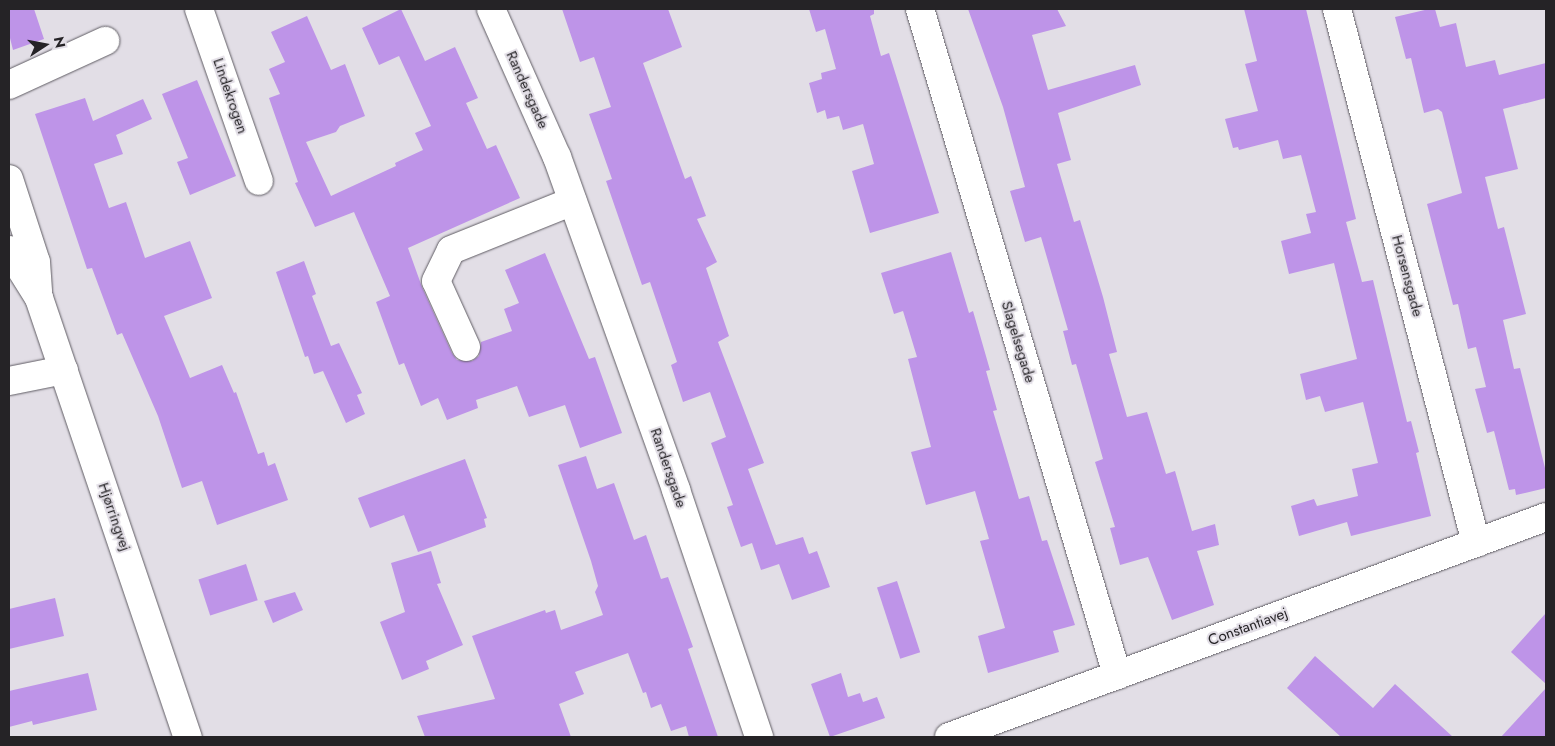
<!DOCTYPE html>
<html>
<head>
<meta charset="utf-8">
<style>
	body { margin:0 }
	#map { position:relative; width:1555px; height:746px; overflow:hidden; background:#e2dee6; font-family:Jost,sans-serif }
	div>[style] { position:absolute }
	.building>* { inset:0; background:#be94e8; transform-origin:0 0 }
	.roads { filter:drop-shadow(0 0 1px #5f5c63) drop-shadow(0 0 1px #5f5c63) }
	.minor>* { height:28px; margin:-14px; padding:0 14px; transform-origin:14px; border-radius:14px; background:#fff }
	.tertiary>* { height:28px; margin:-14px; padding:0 14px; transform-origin:14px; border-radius:14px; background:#fff }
	.primary>* { height:28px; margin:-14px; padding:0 14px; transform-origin:14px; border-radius:14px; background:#fff }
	span { translate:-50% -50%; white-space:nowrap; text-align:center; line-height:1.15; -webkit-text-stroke:4px #e2dee6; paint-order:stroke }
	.street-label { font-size:15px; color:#252326 }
	.frame { position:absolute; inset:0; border:10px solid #252326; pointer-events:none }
	.north { position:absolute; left:20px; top:20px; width:50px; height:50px; -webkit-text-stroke:4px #e2dee6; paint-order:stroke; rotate:79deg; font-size:14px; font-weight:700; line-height:20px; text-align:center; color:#252326 }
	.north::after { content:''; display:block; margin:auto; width:18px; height:22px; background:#252326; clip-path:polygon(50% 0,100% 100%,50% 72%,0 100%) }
</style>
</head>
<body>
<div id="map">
	<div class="building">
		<div style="clip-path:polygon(9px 9px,34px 9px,44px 39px,13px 50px,9px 34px)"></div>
		<div style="clip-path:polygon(401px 9px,425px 61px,455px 47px,478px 98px,466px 103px,487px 149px,496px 145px,520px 198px,408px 248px,422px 287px,452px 353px,457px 360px,472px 361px,479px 356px,481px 342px,512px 331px,504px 309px,519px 303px,505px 270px,545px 253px,589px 359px,595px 357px,622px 433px,580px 448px,565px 405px,529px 417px,517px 386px,476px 400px,478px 408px,447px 420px,438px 398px,421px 406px,404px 363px,399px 365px,376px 302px,390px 296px,354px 212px,315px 227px,295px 183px,298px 182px,269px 98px,280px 94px,269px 69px,285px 62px,271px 32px,307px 16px,331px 70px,345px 64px,365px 116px,340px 126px,336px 132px,306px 142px,331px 196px,396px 166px,395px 163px,423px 150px,415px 133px,431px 126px,399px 56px,379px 65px,362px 28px)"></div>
		<div style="clip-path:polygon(562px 9px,668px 9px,682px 47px,643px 63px,685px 179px,691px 176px,706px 216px,697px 219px,717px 262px,706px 268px,729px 336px,718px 342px,764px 463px,748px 469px,776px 545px,803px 537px,809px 554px,817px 551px,830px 587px,792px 600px,779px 564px,761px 570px,752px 543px,741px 547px,727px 507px,733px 505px,711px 443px,726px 437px,710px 392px,683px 402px,671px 365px,677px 362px,650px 282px,642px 285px,606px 181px,612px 179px,589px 114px,611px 107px,594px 57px,580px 62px)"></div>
		<div style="clip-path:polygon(809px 9px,874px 9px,874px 14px,870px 16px,881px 56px,889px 53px,939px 213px,870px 233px,852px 171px,874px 164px,863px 124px,843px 130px,839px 116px,827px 119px,825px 110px,817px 113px,809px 83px,822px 79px,821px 73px,836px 69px,825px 29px,816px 32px)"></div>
		<div style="clip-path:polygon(968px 9px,1057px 9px,1066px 26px,1032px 35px,1048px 90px,1135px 65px,1141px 85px,1058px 113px,1071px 160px,1057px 164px,1074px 222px,1080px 220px,1103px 297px,1117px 352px,1109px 354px,1127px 417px,1147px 412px,1166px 474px,1175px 471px,1192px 531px,1215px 524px,1219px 545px,1197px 551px,1214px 605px,1172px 620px,1148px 557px,1120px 565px,1110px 528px,1115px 527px,1095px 462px,1103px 459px,1076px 364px,1072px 365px,1063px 331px,1068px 330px,1041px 237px,1025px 242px,1010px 191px,1025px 187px,1003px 107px)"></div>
		<div style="clip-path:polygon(1244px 9px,1306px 9px,1356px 219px,1346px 222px,1362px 282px,1373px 280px,1407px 422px,1411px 421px,1419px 452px,1416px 453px,1431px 516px,1351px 536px,1347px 522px,1299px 536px,1291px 506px,1314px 499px,1317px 506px,1358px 496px,1352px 469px,1378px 463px,1363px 402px,1325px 412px,1320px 396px,1306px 400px,1300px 374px,1357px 359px,1334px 263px,1289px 274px,1281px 241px,1311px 233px,1306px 214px,1316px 212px,1301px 155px,1283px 159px,1278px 140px,1239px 150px,1238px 147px,1233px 148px,1225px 119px,1258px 111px,1245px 64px,1257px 61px)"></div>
		<div style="clip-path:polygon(1429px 9px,1435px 9px,1440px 27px,1456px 23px,1466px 67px,1495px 60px,1499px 75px,1546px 63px,1546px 98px,1503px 109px,1518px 169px,1485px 177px,1498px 229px,1504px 227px,1526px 314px,1503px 320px,1514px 369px,1520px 368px,1546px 472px,1546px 488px,1516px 495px,1515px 489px,1509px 490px,1494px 431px,1487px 433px,1475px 389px,1486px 387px,1476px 347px,1468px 349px,1458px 304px,1453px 305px,1427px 204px,1462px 193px,1442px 112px,1438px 109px,1424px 113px,1411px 58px,1406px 59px,1395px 17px)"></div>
		<div style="clip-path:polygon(197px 80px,236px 176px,190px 195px,177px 162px,188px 158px,162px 94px)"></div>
		<div style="clip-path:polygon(85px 98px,93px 121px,143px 99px,152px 119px,116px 135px,123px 154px,94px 164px,109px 208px,126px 202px,145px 258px,190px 241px,212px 298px,164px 316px,190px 378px,222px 365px,234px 393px,236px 392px,258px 454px,264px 452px,268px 466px,275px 463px,288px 500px,217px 525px,202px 481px,182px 488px,158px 416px,122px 333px,117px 335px,92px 268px,87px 269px,35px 114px)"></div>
		<div style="clip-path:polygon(951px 252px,969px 313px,973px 311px,990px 370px,986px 371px,997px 410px,993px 411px,1019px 499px,1029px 496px,1042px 541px,1047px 540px,1075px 625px,1053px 631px,1059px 652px,988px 673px,978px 636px,1005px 628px,980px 541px,989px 539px,975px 491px,926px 505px,911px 452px,931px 447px,908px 359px,917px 357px,903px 311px,894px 314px,881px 273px)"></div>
		<div style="clip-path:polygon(304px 261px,316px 294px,312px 296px,331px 346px,339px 343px,362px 393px,357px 395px,365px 414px,346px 423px,323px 371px,314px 374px,308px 356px,305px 357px,276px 272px)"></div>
		<div style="clip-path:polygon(586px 456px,597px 489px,614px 483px,634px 540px,646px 535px,661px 579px,668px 577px,693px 647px,688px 649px,718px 737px,689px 737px,686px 726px,671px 731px,661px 704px,651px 708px,646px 692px,643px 693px,628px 653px,575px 672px,584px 694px,559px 704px,571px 737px,425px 737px,417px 716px,495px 699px,472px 636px,545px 610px,546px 613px,555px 610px,561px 630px,603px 615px,595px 592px,598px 586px,591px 561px,558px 465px)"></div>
		<div style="clip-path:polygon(465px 459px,487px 518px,484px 519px,486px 527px,418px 552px,404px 515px,370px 528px,358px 498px)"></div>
		<div style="clip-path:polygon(431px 551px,441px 583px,437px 584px,463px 645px,426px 661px,429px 669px,402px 680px,380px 622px,405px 612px,391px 563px)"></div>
		<div style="left:246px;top:564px;width:38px;height:50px;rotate:72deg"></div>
		<div style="left:897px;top:581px;width:75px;height:21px;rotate:72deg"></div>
		<div style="clip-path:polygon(295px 592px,303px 610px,273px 623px,264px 601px)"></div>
		<div style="clip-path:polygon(55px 598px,64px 636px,9px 649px,9px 609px)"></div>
		<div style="clip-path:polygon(1546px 613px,1546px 684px,1511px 652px)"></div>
		<div style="clip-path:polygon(1315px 656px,1373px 708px,1395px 684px,1453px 737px,1341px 737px,1287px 688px)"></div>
		<div style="clip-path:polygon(88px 673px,97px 710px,33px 725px,32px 721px,9px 727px,9px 691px)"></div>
		<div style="clip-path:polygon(841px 673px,848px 697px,860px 693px,863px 702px,877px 697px,885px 718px,830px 737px,811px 684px)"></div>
		<div style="clip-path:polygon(1546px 688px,1546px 737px,1501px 737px)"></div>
	</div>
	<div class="roads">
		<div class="minor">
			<div style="left:199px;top:9px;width:182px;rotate:70.8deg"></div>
			<div style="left:491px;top:9px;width:162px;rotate:66deg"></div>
			<div style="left:557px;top:157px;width:354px;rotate:70.3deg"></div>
			<div style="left:676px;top:490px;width:261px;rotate:71.4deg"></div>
			<div style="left:920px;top:9px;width:695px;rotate:73.52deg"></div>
			<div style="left:1337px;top:9px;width:552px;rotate:75.41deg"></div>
			<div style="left:9px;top:85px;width:106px;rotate:-24.6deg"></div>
			<div style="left:466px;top:347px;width:72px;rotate:-114.4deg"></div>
			<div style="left:436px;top:281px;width:34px;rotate:-64deg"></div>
			<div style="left:451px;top:250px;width:131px;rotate:-21.9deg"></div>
			<div style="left:9px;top:381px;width:56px;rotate:-11.3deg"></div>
		</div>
		<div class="tertiary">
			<div style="left:949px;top:737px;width:636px;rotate:-20.23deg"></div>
		</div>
		<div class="primary">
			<div style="left:9px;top:179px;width:87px;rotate:72deg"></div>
			<div style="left:36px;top:262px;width:30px;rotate:86deg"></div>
			<div style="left:9px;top:250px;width:57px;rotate:58deg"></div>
			<div style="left:39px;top:298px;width:464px;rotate:71.3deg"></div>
		</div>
	</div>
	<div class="street-label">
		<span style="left:527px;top:90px;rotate:66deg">Randersgade</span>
		<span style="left:230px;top:96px;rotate:71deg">Lindekrogen</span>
		<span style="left:1407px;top:276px;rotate:75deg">Horsensgade</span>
		<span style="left:1018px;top:342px;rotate:73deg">Slagelsegade</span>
		<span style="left:668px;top:468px;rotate:71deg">Randersgade</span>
		<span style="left:114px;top:517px;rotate:71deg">Hjørringvej</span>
		<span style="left:1248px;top:627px;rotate:-20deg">Constantiavej</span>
	</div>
	<div class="frame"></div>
	<div class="north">N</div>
</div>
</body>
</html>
